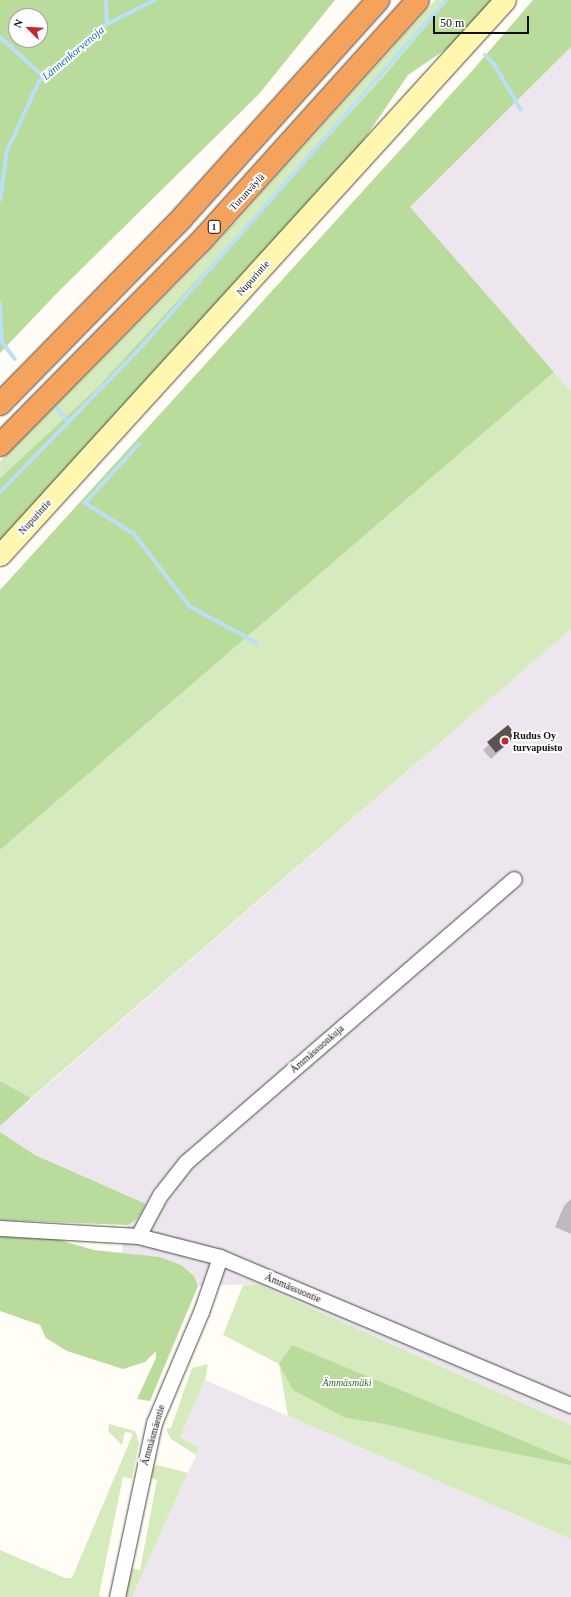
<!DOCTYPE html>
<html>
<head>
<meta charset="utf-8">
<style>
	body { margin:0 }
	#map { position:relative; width:571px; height:1597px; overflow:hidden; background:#fffdf5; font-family:"Times New Roman",serif }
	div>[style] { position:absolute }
	.industrial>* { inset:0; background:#eee6ef }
	.green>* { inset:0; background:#d5ebbd }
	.forest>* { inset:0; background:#b9dc9c }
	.shadow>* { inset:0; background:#0003 }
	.stream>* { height:4px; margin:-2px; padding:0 2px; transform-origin:2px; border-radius:2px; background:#b9e0f7 }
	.building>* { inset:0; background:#5a524d; transform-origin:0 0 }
	.roads { filter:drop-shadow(0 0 1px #444) drop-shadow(0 0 1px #444) }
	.street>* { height:15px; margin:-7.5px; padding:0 7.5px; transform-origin:7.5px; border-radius:7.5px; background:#fff }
	.secondary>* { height:21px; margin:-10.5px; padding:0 10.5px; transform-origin:10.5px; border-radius:10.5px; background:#fff6b0 }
	.highway>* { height:22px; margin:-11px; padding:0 11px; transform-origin:11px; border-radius:11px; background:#f5a25d }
	.dots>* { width:11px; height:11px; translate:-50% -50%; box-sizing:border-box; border:2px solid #fff; border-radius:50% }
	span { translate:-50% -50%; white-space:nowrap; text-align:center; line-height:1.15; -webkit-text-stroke:4px #fff; paint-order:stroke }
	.shield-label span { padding:1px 3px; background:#fff; border:1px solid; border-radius:3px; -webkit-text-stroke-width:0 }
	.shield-label { font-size:9px; color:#111; font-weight:700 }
	.street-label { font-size:10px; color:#111 }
	.poi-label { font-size:10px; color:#111; font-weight:700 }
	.left { translate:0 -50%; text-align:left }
	.park-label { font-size:10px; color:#2f6b1f; font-style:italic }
	.water-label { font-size:11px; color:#1768a6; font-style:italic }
	.north { position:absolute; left:8px; top:8px; width:40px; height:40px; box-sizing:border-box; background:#fff; border:1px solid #a0a0a0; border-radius:50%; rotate:294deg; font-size:11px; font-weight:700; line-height:16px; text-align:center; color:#111 }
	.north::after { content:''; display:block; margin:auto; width:14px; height:18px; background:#c4262e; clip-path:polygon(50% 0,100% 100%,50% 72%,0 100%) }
	.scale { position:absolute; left:433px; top:16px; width:96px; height:18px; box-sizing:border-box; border:2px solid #111; border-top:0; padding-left:5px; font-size:12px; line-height:14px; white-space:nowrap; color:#111; -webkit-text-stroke:3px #fff; paint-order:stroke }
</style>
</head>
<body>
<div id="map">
	<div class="industrial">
		<div style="clip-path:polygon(571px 47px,571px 391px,409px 207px)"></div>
		<div style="clip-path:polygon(571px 629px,571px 1425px,258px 1284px,198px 1286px,194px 1276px,181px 1265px,160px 1257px,121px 1254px,128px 1225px,138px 1218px,145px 1204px,35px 1155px,0 1132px,0 1126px)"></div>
		<div style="clip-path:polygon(205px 1380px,571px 1539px,571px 1597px,132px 1597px,199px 1449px,180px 1437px)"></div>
	</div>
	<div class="green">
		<div style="clip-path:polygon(435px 0,448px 0,383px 77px,97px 388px,0 478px,0 461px,201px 260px)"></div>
		<div style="clip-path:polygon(554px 372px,571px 391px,571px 629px,31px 1098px,0 1081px,0 850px)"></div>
		<div style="clip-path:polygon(258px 1284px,571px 1425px,571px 1539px,288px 1416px,279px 1364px,223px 1335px,243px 1285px)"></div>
		<div style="clip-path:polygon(208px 1364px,205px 1380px,180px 1437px,199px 1448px,196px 1455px,171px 1439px,166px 1429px,171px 1428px,192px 1368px)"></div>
		<div style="clip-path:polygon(109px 1424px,135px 1431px,139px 1443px,132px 1479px,123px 1477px,99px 1595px,102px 1597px,0 1597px,0 1550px,65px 1578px,72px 1578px,132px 1436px,132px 1433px,125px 1432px,122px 1445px,108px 1431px)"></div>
		<div style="clip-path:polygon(157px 1465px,188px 1473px,132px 1597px,125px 1597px,130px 1568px,140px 1570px,157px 1480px,147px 1477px,152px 1468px)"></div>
	</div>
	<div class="forest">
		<div style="clip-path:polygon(evenodd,0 0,335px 0,259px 94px,58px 292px,0 353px,0 0,16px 16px,40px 16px,40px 40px,16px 40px,16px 16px)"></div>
		<div style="clip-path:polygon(448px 0,494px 0,455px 43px,408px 75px,361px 144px,0 541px,0 478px,97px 388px,383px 77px)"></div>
		<div style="clip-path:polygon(533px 0,571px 0,571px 47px,410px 207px,554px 372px,0 850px,0 590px,472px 71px)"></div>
		<div style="clip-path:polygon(0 1081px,31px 1098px,0 1126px)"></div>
		<div style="clip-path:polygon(0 1132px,35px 1155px,146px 1204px,138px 1218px,128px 1225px,0 1220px)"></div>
		<div style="clip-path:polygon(0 1234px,49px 1237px,94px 1250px,160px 1257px,181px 1265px,194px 1276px,198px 1286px,150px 1401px,137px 1399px,156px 1358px,156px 1351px,145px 1362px,123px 1369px,67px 1351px,46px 1338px,40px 1325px,0 1311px)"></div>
		<div style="clip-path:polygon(292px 1345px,571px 1461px,571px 1465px,458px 1442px,385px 1424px,346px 1418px,293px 1390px,279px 1364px)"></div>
	</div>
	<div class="shadow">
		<div style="clip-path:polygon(508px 727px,510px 742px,491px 759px,483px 750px)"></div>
		<div style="clip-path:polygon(571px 1199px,571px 1234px,555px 1227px,564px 1206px)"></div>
	</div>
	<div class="stream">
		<div style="left:106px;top:0;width:24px;rotate:88deg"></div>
		<div style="left:0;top:37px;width:59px;rotate:42.3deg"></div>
		<div style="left:485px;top:55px;width:13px;rotate:45deg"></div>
		<div style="left:494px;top:64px;width:53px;rotate:59.6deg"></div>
		<div style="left:0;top:200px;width:49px;rotate:-81.9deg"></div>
		<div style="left:7px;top:151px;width:77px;rotate:-65.4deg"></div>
		<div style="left:39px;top:81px;width:89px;rotate:-40deg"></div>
		<div style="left:107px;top:24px;width:54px;rotate:-26.6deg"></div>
		<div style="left:0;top:303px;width:39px;rotate:87deg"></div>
		<div style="left:2px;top:342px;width:21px;rotate:53deg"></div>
		<div style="left:57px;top:408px;width:19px;rotate:51deg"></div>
		<div style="left:139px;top:444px;width:80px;rotate:132.5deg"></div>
		<div style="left:85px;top:503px;width:58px;rotate:32.3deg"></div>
		<div style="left:134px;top:534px;width:91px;rotate:52.6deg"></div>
		<div style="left:189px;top:606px;width:77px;rotate:28.6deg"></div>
		<div style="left:0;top:492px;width:205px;rotate:-45.8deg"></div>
		<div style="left:143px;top:345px;width:459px;rotate:-48.7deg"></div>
	</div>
	<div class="building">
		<div style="left:508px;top:725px;width:14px;height:27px;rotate:51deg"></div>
	</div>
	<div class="roads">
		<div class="street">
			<div style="left:0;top:1228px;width:138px;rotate:3.3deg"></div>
			<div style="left:138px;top:1236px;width:85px;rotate:14.4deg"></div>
			<div style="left:220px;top:1257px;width:381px;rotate:22.9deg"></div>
			<div style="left:138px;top:1236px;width:47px;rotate:-61.8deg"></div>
			<div style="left:160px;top:1195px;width:42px;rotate:-51.8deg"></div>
			<div style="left:186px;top:1162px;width:433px;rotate:-40.8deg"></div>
			<div style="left:117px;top:1597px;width:178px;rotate:-78deg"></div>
			<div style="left:154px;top:1423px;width:121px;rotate:-67.1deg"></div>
			<div style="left:201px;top:1312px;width:58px;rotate:-70.9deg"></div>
		</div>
		<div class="secondary">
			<div style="left:0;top:555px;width:750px;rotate:-47.7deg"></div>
		</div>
		<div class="highway">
			<div style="left:0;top:404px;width:259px;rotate:-45.6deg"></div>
			<div style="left:181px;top:219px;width:295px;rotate:-48deg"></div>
			<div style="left:0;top:445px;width:289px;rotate:-45.4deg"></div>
			<div style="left:203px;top:239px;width:321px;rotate:-48deg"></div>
		</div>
	</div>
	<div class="dots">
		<div style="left:505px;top:741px;background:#c4262e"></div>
	</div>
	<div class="shield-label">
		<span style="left:214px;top:227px">1</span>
	</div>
	<div class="street-label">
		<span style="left:247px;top:192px;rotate:-47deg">Turunväylä</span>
		<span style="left:253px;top:278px;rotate:-48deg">Nupurintie</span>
		<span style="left:35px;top:517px;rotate:-48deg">Nupurintie</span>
		<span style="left:317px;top:1049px;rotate:-41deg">Ämmässuonkuja</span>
		<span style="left:293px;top:1288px;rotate:23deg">Ämmässuontie</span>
		<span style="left:153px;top:1435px;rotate:-74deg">Ämmäsmäentie</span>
	</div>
	<div class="poi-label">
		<span class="left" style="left:513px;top:741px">Rudus Oy<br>turvapuisto</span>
	</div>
	<div class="park-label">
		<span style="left:347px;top:1383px">Ämmäsmäki</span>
	</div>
	<div class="water-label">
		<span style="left:73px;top:53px;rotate:-40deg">Lännenkorvenoja</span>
	</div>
	<div class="north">N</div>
	<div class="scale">50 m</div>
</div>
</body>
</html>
